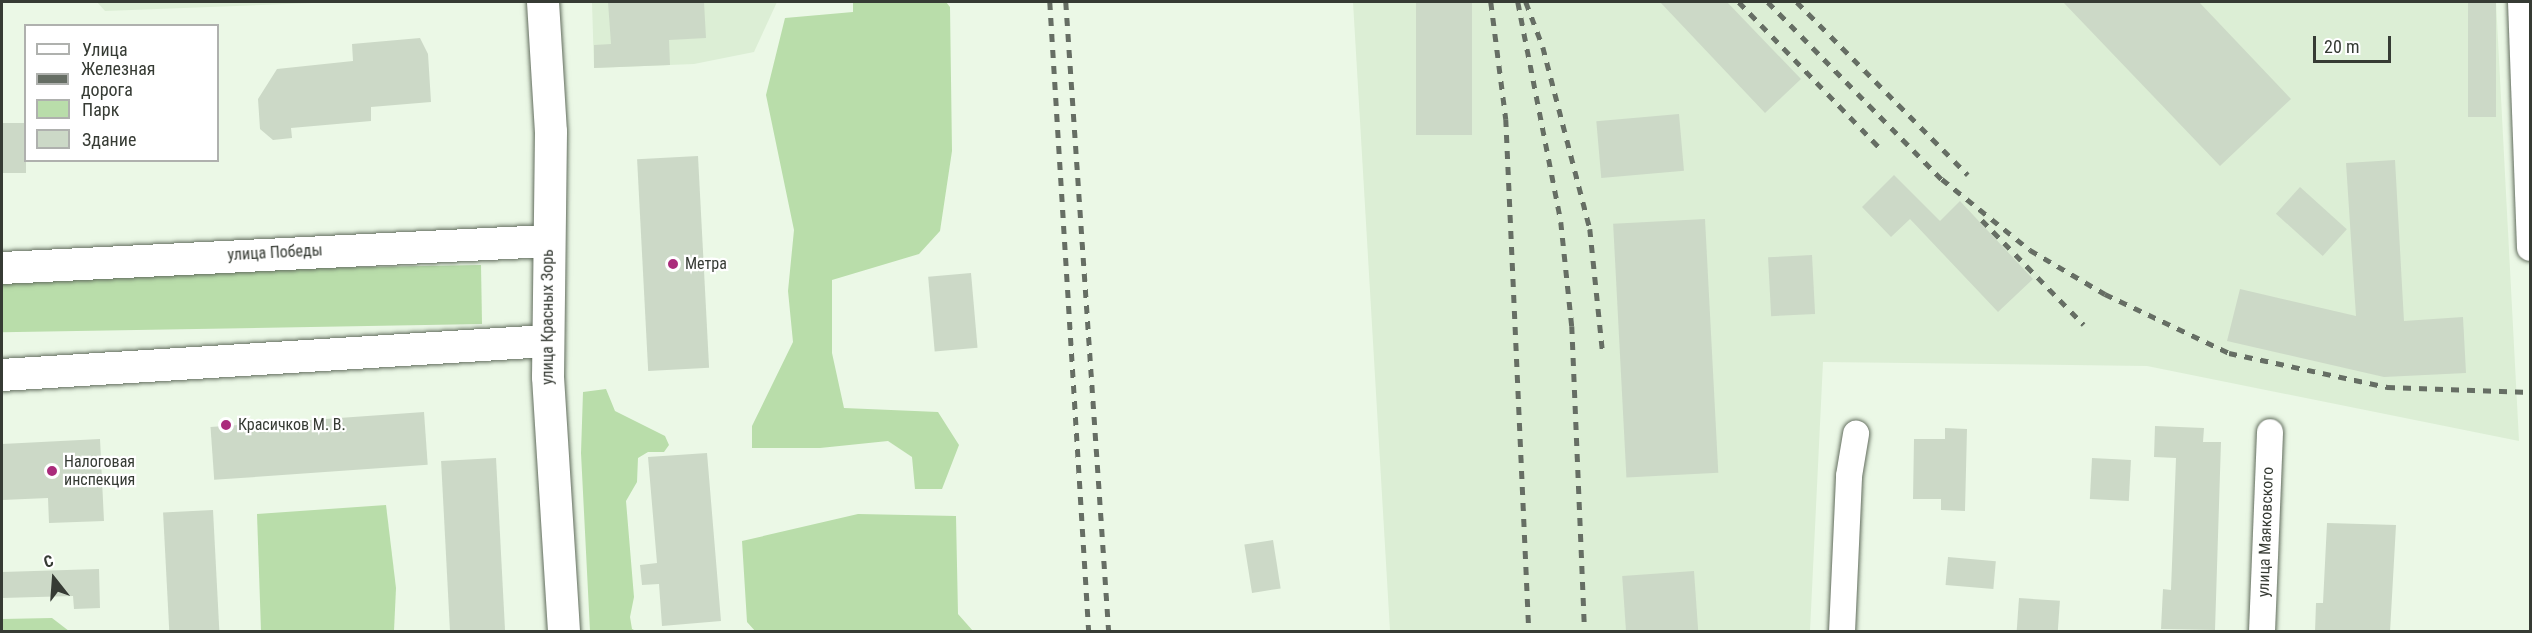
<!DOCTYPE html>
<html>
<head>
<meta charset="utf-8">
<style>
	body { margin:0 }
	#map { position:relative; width:2532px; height:633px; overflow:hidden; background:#ebf8e6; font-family:"Roboto Condensed",sans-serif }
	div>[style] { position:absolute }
	.built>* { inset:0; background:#dceed5 }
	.green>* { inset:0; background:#b9ddaa; transform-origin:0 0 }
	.building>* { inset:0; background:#ccd9c7; transform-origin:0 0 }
	.roads { filter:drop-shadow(0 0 2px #626d5e) drop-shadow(0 0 2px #626d5e) }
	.minor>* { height:26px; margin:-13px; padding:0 13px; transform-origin:13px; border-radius:13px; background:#fff }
	.tertiary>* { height:32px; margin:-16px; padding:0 16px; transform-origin:16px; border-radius:16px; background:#fff }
	.rail>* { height:4.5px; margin-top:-2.25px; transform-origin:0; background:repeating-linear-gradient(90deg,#666e64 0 8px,transparent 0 16px) }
	.dots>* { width:16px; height:16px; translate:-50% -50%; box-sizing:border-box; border:3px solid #fff; border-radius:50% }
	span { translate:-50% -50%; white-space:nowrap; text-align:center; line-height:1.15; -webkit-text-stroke:4.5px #fff; paint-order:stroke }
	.street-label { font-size:16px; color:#363b34 }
	.poi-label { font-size:16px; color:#363b34 }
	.left { translate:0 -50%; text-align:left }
	.frame { position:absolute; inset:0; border:3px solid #363b34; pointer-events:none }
	.legend { position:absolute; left:24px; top:24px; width:195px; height:138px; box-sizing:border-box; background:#fff; border:2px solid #afb1ae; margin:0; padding:8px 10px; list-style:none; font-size:18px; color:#363b34 }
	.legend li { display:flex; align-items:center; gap:12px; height:30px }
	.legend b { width:30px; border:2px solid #afb1ae }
	.north { position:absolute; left:24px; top:549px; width:60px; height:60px; -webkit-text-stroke:4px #fff; paint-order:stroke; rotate:343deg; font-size:16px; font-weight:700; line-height:24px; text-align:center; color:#363b34 }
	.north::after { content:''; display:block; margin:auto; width:21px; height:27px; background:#363b34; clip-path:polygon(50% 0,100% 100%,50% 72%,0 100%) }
	.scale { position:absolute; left:2313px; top:36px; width:78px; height:27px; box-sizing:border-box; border:3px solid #363b34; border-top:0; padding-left:8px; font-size:18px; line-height:21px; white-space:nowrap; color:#363b34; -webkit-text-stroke:4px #fff; paint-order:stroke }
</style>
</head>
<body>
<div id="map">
	<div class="built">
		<div style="clip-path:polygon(97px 2px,339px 2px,105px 11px)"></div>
		<div style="clip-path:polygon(592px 2px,777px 2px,754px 52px,694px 64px,594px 68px)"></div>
		<div style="clip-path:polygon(1353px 2px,2496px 2px,2519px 441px,2147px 366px,1823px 362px,1810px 631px,1390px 631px)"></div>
	</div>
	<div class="green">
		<div style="clip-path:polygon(853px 2px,946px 2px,950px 7px,952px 151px,940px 231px,919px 254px,832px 280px,832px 353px,844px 408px,938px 412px,959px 445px,942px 489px,915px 489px,912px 457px,888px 441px,820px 448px,752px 448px,752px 426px,793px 342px,788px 291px,794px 230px,766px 95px,785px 18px,853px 12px)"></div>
		<div style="left:481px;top:265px;width:59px;height:480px;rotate:89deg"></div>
		<div style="clip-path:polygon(606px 389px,615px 411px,665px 436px,669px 445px,664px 452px,648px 452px,638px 458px,637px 482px,626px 501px,634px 597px,630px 617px,632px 629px,636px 631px,590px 631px,581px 453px,583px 392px)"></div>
		<div style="clip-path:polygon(386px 505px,396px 588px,394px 631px,261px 631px,257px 514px)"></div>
		<div style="clip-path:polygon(858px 514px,956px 516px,958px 614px,973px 631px,756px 632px,747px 622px,742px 541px)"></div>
		<div style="clip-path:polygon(52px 618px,69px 631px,2px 631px,2px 619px)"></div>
	</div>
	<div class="building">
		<div style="clip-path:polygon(608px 2px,704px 2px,706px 38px,669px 40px,670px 65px,594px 68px,594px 45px,611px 44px)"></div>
		<div style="left:1416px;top:2px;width:56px;height:133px"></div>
		<div style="clip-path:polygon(1660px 2px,1727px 2px,1801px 79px,1765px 113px)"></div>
		<div style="clip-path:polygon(2063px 2px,2199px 2px,2291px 99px,2220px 166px)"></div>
		<div style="left:2468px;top:2px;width:28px;height:115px"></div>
		<div style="clip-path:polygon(420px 38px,428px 54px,431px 102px,371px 107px,371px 121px,291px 128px,292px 138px,273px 140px,260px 129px,258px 99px,277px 69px,353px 61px,352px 44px)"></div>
		<div style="left:1679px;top:114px;width:57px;height:83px;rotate:85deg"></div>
		<div style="left:26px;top:123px;width:50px;height:24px;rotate:90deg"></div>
		<div style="left:698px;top:156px;width:212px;height:61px;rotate:87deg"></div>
		<div style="clip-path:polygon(2395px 160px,2404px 321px,2463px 317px,2466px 373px,2384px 377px,2227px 341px,2240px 289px,2356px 316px,2346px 163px)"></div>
		<div style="clip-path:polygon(1894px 175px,1940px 221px,1960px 201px,2033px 279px,1998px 312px,1910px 219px,1891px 237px,1862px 207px)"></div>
		<div style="left:2300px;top:187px;width:63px;height:36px;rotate:42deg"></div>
		<div style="left:1705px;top:219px;width:254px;height:92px;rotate:87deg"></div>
		<div style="left:1812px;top:255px;width:59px;height:44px;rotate:87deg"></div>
		<div style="left:971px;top:273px;width:75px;height:43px;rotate:85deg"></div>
		<div style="left:424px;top:412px;width:53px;height:214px;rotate:86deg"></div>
		<div style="clip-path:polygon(2155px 426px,2204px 428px,2203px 442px,2221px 442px,2215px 630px,2161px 629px,2163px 589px,2171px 590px,2176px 458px,2154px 457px)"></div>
		<div style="clip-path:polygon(1945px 428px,1967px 429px,1965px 511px,1941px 510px,1941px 499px,1913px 499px,1914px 439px,1945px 439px)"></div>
		<div style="clip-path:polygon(100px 439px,104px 521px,49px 523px,48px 498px,2px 500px,2px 444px)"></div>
		<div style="clip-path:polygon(707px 453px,721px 621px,662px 626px,659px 584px,642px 585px,640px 565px,657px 563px,648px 457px)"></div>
		<div style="left:496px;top:458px;width:174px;height:55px;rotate:87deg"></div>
		<div style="left:2092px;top:458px;width:39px;height:41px;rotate:3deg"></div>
		<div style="left:213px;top:510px;width:122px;height:50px;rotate:87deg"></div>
		<div style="clip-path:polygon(2327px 523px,2396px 525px,2390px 632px,2315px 632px,2316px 603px,2323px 603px)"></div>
		<div style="left:1273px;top:540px;width:49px;height:29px;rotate:81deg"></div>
		<div style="left:1948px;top:557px;width:48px;height:28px;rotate:5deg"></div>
		<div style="clip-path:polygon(99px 569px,100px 608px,74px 609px,73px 596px,2px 598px,2px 572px)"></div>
		<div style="left:1694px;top:571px;width:61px;height:72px;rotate:86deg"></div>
		<div style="left:2019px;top:598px;width:41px;height:34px;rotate:4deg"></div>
	</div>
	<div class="roads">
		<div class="minor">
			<div style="left:2521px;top:2px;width:246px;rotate:87.9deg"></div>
			<div style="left:1842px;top:632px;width:156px;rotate:-87.4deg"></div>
			<div style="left:1849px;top:476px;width:43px;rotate:-80.5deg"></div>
			<div style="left:2262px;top:632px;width:200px;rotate:-87.7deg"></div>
		</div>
		<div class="tertiary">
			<div style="left:543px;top:2px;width:130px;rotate:86.5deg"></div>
			<div style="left:551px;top:132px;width:245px;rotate:90.7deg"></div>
			<div style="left:548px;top:377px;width:256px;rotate:86.4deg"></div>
			<div style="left:2px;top:268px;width:547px;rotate:-2.83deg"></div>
			<div style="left:2px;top:375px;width:546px;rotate:-3.57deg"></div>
		</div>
	</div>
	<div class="rail">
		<div style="left:1050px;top:2px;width:631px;rotate:86.46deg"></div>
		<div style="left:1066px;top:2px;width:631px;rotate:86.1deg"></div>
		<div style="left:1491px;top:2px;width:118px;rotate:82.7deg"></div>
		<div style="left:1506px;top:119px;width:514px;rotate:87.43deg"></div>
		<div style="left:1518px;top:2px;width:224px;rotate:78.9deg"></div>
		<div style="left:1561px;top:222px;width:105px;rotate:84deg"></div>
		<div style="left:1572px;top:326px;width:306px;rotate:87.6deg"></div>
		<div style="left:1526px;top:2px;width:48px;rotate:69.3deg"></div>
		<div style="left:1543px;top:47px;width:188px;rotate:75.5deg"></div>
		<div style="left:1590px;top:229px;width:126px;rotate:84.1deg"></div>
		<div style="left:1739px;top:2px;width:203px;rotate:46deg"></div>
		<div style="left:1768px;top:2px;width:255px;rotate:45.6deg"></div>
		<div style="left:1797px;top:2px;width:243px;rotate:45.3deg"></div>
		<div style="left:1942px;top:179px;width:113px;rotate:38.9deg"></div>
		<div style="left:2030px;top:250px;width:87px;rotate:30.4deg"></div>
		<div style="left:2105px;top:294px;width:137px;rotate:25.4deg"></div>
		<div style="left:2229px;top:353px;width:162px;rotate:12.1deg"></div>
		<div style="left:2387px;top:387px;width:143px;rotate:2deg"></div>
		<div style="left:1982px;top:220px;width:146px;rotate:45.8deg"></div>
	</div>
	<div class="dots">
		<div style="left:673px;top:264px;background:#aa2b7b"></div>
		<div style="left:226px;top:425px;background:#aa2b7b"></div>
		<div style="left:52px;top:471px;background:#aa2b7b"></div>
	</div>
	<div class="street-label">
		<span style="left:275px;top:253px;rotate:-3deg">улица Победы</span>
		<span style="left:548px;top:317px;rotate:-90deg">улица Красных Зорь</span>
		<span style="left:2266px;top:532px;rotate:-88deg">улица Маяковского</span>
	</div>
	<div class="poi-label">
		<span class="left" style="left:685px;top:264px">Метра</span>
		<span class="left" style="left:238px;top:425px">Красичков М. В.</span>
		<span class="left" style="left:64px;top:471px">Налоговая<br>инспекция</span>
	</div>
	<div class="frame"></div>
	<ul class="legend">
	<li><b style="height:8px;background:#fff"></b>Улица</li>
	<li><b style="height:8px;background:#666e64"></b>Железная дорога</li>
	<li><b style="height:16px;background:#b9ddaa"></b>Парк</li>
	<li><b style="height:16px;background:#ccd9c7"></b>Здание</li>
	</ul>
	<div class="north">С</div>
	<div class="scale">20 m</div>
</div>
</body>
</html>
